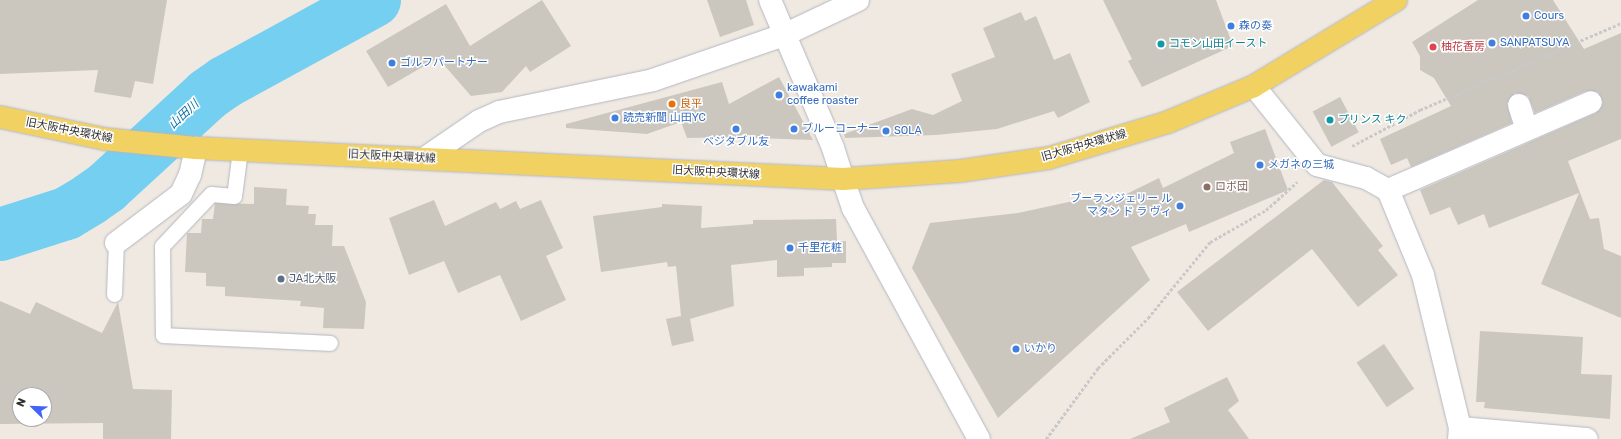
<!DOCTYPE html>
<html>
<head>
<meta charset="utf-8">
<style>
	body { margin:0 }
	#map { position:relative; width:1621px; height:439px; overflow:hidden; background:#efe9e1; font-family:Rubik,"Noto Sans JP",sans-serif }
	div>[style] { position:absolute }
	.stream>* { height:9px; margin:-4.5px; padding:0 4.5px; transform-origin:4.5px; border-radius:4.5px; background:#75cff0 }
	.river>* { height:53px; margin:-26.5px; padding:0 26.5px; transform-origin:26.5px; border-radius:26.5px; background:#75cff0 }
	.building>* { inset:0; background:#cbc7bf; transform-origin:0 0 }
	.path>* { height:2.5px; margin-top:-1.25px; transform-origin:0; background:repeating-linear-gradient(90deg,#c9c9c9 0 3px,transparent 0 5px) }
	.roads { filter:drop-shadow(0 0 1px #b4b7c1) drop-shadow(0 0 1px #b4b7c1) }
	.service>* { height:15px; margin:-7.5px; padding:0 7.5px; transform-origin:7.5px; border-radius:7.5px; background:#fff }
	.minor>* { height:22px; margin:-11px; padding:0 11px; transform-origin:11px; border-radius:11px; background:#fff }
	.tertiary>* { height:22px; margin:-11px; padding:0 11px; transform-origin:11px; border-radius:11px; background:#fff }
	.primary>* { height:22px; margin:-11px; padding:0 11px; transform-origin:11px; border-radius:11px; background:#f2d163 }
	.dots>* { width:11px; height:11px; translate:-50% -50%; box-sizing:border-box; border:2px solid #fff; border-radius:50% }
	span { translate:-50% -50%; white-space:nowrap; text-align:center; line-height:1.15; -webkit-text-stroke:3px #fff; paint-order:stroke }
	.shop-label { font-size:11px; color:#366cbe }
	.left { translate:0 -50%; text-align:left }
	.right { translate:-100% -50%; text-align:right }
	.culture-label { font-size:11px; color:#0d838f }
	.health-label { font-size:11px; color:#be3a42 }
	.food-label { font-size:11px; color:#c56008 }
	.street-label { font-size:11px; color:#2e2e2e }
	.education-label { font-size:11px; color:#785e54 }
	.service-label { font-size:11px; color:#4e5e75 }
	.water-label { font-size:12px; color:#0d6fa3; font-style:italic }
	.north { position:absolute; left:12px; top:387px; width:40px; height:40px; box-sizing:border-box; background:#fff; border:1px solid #ababab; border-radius:50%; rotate:293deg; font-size:11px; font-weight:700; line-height:16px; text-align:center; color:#2e2e2e }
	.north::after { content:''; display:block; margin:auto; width:14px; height:18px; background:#4264fb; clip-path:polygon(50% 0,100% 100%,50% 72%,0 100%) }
</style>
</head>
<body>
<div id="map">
	<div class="stream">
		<div style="left:0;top:234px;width:1px"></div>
	</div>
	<div class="river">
		<div style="left:0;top:234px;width:69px;rotate:-17.7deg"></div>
		<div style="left:66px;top:213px;width:27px;rotate:-31deg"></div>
		<div style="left:89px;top:199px;width:21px;rotate:-35deg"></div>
		<div style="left:106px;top:187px;width:137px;rotate:-42.6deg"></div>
		<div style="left:207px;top:94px;width:21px;rotate:-35deg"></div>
		<div style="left:224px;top:82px;width:171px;rotate:-28.7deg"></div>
	</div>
	<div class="building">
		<div style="clip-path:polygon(0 0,167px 0,153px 84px,135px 81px,131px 98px,94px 92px,98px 70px,0 74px)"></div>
		<div style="clip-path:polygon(542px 0,571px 46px,530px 72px,526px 66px,502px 92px,471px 96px,438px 58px,388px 87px,366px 51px,446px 4px,470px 46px)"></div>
		<div style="clip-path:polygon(707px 0,746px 0,754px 25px,720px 37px)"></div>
		<div style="clip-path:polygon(1103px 0,1216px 0,1233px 46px,1142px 87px,1128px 61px,1132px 59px)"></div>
		<div style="clip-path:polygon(1478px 0,1553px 0,1584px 49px,1621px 33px,1621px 139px,1568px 161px,1590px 219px,1599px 218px,1604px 249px,1621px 256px,1621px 318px,1541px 284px,1579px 193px,1489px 228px,1484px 214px,1458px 225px,1450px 207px,1430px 215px,1420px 190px,1596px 113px,1603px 103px,1598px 92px,1586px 91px,1535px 113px,1528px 96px,1515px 93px,1507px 103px,1512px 123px,1411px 167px,1407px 158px,1391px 165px,1380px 139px,1451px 106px,1434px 78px,1420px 70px,1420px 56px,1412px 42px)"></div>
		<div style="clip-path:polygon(1021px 12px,1025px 21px,1036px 16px,1054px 60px,1070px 53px,1090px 102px,1058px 118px,1054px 111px,997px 129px,936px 135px,845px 138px,844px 134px,912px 109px,933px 115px,962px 101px,951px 74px,995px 57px,983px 28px)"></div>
		<div style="clip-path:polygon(779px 77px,813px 140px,730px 137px,687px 138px,681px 122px,647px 134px,566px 128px,566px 124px,722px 82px,729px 104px)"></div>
		<div style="left:1340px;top:97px;width:40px;height:31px;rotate:62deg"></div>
		<div style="clip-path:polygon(1265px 129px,1288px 190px,1189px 232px,1186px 224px,1131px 247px,1150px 280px,998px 418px,912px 268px,930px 223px,1018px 213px,1101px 195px,1106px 204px,1159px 178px,1163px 188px,1234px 153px,1230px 142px)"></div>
		<div style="clip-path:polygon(1324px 180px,1332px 182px,1383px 246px,1378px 250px,1398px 275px,1358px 307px,1312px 249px,1208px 331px,1177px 292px)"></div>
		<div style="clip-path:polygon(254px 187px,287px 189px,286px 205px,309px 206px,308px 214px,316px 214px,315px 225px,333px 225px,332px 246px,344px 246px,366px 302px,364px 329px,323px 328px,324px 308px,300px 306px,301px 301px,225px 296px,225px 287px,206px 286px,206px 273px,185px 272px,187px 233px,201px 233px,202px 219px,213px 219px,215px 203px,254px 204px)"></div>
		<div style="clip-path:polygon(434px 200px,445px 226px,496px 202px,500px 209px,516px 201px,520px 209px,541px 200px,563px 248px,546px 256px,566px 300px,521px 321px,500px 275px,458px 293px,444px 261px,409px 275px,389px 218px)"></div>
		<div style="clip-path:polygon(662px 204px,702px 206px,701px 228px,753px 224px,753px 220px,836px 219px,837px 241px,846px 241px,846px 263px,832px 263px,832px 267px,804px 268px,804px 276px,777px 277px,777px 260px,731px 265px,734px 306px,690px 319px,694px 341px,672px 346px,666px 319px,681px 316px,676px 266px,668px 267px,667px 262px,601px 272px,593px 216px,662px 207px)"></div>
		<div style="clip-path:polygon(evenodd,0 301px,30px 314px,36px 302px,102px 333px,118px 302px,133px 389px,172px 390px,171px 439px,103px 439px,103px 423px,0 424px,0 301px,20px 395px,44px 395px,44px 419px,20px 419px,20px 395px)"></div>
		<div style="clip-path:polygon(1480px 331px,1583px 337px,1581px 374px,1612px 375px,1610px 419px,1484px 408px,1485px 402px,1476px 402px)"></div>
		<div style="left:1384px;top:344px;width:54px;height:33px;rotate:56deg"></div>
		<div style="clip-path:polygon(1227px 377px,1239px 401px,1228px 410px,1249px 439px,1130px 439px,1170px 422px,1164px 408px)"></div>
	</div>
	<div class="path">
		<div style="left:1352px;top:146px;width:77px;rotate:-27.9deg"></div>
		<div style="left:1420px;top:110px;width:219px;rotate:-23.4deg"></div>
		<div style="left:1046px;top:439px;width:88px;rotate:-53.8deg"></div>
		<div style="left:1098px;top:368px;width:71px;rotate:-45deg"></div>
		<div style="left:1148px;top:318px;width:98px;rotate:-50.8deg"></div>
		<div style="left:1210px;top:242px;width:64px;rotate:-29.7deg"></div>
		<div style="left:1266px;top:210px;width:42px;rotate:-42.1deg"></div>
	</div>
	<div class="roads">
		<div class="service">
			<div style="left:240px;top:150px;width:46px;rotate:97.4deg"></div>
			<div style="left:234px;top:196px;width:23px;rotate:-175deg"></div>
			<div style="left:211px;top:194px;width:71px;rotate:133.3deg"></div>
			<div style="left:162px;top:246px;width:89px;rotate:89.4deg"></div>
			<div style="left:163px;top:335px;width:167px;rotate:2.7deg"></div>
			<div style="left:114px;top:294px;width:51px;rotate:-87.8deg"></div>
		</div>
		<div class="minor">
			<div style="left:770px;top:0;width:161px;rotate:66.9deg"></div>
			<div style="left:833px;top:148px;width:33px;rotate:72deg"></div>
			<div style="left:1254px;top:86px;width:101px;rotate:51.4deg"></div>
			<div style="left:1317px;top:165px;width:51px;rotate:14.9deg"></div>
			<div style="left:1366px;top:178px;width:25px;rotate:29deg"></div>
			<div style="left:1388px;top:190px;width:92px;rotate:67.6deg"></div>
			<div style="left:1423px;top:275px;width:157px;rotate:76.4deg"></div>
			<div style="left:1460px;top:428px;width:11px;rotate:95deg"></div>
			<div style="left:1519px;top:105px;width:25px;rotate:72deg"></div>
			<div style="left:425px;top:158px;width:65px;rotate:-34.4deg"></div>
			<div style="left:479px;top:121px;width:22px;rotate:-24deg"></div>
			<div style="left:499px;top:112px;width:157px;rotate:-11.7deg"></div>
			<div style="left:653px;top:80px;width:139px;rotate:-19deg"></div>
			<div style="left:784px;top:35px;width:82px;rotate:-25.3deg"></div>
			<div style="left:1388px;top:190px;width:221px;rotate:-23.4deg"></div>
			<div style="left:116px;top:243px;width:81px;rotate:-37deg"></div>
			<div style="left:181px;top:194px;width:21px;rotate:-65deg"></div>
			<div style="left:190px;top:175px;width:28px;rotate:-77deg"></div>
			<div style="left:1460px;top:428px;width:127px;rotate:5deg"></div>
		</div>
		<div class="tertiary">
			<div style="left:843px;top:179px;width:31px;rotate:71deg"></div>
			<div style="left:853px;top:208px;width:263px;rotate:61.4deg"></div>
		</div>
		<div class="primary">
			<div style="left:0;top:117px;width:106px;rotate:11.9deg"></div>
			<div style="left:104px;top:139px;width:92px;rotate:5.6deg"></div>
			<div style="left:196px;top:148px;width:648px;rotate:2.74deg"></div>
			<div style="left:843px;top:179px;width:117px;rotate:-3.9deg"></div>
			<div style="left:960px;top:171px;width:90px;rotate:-8.3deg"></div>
			<div style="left:1049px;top:158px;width:124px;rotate:-16.8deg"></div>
			<div style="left:1168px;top:122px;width:93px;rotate:-22.7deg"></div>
			<div style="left:1254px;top:86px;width:166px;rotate:-31.2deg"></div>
		</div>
	</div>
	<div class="dots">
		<div style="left:1526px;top:16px;background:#3f7fe0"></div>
		<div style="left:1231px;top:26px;background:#3f7fe0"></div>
		<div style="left:1492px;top:43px;background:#3f7fe0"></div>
		<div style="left:1161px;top:44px;background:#0f9aa8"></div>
		<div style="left:1433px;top:47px;background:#e0444e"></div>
		<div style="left:392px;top:63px;background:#3f7fe0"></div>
		<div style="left:779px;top:95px;background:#3f7fe0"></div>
		<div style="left:672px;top:104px;background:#e8710a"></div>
		<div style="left:615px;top:118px;background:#3f7fe0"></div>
		<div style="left:1330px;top:120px;background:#0f9aa8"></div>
		<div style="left:736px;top:129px;background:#3f7fe0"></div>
		<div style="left:794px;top:129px;background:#3f7fe0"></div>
		<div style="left:886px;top:131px;background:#3f7fe0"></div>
		<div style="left:1260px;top:165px;background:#3f7fe0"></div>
		<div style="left:1207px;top:187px;background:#8d6e63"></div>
		<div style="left:1180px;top:206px;background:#3f7fe0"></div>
		<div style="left:790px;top:248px;background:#3f7fe0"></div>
		<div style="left:281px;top:279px;background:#5c6f8a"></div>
		<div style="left:1016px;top:349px;background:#3f7fe0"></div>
	</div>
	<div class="shop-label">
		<span class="left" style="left:1534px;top:16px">Cours</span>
		<span class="left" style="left:1239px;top:26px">森の奏</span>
		<span class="left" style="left:1500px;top:43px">SANPATSUYA</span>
		<span class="left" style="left:400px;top:63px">ゴルフパートナー</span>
		<span class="left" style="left:787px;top:95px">kawakami<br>coffee roaster</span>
		<span class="left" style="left:623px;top:118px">読売新聞 山田YC</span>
		<span class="left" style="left:802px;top:129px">ブルーコーナー</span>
		<span class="left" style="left:894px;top:131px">SOLA</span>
		<span style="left:736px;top:142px">ベジタブル友</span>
		<span class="left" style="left:1268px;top:165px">メガネの三城</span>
		<span class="right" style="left:1172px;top:206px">ブーランジェリー ル<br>マタン ド ラ ヴィ</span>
		<span class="left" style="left:798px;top:248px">千里花粧</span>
		<span class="left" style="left:1024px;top:349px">いかり</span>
	</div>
	<div class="culture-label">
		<span class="left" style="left:1169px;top:44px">コモン山田イースト</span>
		<span class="left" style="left:1338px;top:120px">プリンス キク</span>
	</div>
	<div class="health-label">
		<span class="left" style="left:1441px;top:47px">柚花香房</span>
	</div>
	<div class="food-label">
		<span class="left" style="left:680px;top:104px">良平</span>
	</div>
	<div class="street-label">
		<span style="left:69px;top:131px;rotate:11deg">旧大阪中央環状線</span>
		<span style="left:1084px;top:146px;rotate:-16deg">旧大阪中央環状線</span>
		<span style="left:392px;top:157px;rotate:3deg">旧大阪中央環状線</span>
		<span style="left:716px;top:173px;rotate:3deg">旧大阪中央環状線</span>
	</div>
	<div class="education-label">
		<span class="left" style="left:1215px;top:187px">ロボ団</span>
	</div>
	<div class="service-label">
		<span class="left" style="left:289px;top:279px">JA北大阪</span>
	</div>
	<div class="water-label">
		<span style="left:184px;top:115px;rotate:-43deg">山田川</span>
	</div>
	<div class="north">N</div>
</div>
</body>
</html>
